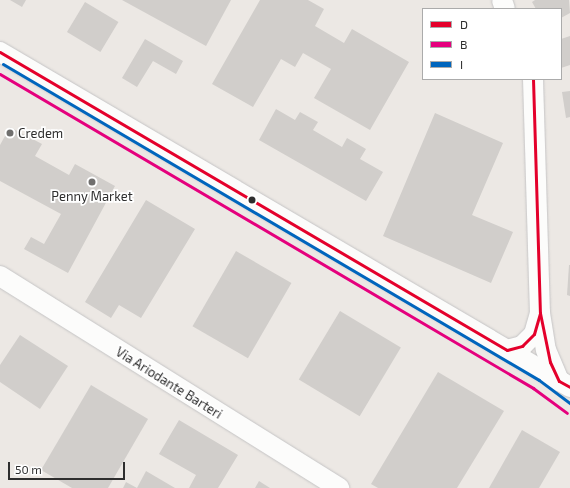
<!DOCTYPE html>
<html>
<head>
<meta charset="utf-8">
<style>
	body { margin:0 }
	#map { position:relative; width:570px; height:488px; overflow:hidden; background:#ece8e4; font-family:"Exo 2",sans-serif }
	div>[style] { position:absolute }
	.building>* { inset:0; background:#d1cecb; transform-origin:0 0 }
	.roads { filter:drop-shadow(0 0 1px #c5c4c5) drop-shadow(0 0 1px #c5c4c5) }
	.secondary>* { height:20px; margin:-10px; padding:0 10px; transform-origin:10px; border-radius:10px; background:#fcfcfb }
	.bus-1>* { height:3px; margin:-1.5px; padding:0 1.5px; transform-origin:1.5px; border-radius:1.5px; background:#e4002b }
	.bus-2>* { height:3px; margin:-1.5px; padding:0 1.5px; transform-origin:1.5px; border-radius:1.5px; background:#e5007d }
	.bus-3>* { height:3px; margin:-1.5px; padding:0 1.5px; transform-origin:1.5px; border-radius:1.5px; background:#0065bd }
	.dots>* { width:11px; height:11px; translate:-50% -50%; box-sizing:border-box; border:2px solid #fff; border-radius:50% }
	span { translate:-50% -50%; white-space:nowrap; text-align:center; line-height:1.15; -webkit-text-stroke:3.5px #fff; paint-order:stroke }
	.poi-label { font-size:13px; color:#2e2e2e }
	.left { translate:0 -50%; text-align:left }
	.street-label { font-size:13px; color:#2e2e2e }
	.legend { position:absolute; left:422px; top:8px; width:140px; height:72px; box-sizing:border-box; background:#fff; border:1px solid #ababab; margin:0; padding:5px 7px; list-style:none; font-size:12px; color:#2e2e2e }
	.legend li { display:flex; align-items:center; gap:8px; height:20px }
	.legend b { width:20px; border:1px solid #ababab }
	.scale { position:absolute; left:8px; top:462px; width:117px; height:18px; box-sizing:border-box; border:2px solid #2e2e2e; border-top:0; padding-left:5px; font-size:12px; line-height:14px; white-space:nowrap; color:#2e2e2e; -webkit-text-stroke:3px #fff; paint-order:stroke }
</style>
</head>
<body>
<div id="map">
	<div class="building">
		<div style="clip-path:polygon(10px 0,26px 0,22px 7px)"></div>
		<div style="clip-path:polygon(122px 0,231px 0,206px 46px)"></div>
		<div style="clip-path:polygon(260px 0,308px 0,324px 9px,315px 26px,344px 43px,352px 29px,409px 62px,370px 130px,314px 98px,331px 69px,303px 53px,295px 67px,281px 59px,253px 107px,212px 84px)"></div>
		<div style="clip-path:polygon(535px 0,569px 0,570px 13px,561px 18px,561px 9px,536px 9px,532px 2px)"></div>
		<div style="left:85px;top:2px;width:39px;height:35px;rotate:31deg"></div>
		<div style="clip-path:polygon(570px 36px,570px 65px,561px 68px,561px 39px)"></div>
		<div style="clip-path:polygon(145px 39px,183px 61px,176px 74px,153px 61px,137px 87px,122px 78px)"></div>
		<div style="clip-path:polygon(570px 91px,570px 117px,566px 118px,562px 92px)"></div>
		<div style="clip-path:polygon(276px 109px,295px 120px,300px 112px,318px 122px,313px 130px,342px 147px,347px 138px,366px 149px,360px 159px,383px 172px,366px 201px,259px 140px)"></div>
		<div style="clip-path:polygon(435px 113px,503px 143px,472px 215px,513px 232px,491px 283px,383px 236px)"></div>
		<div style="clip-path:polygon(10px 127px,42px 144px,35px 156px,69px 175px,75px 164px,115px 186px,68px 273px,24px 249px,31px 237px,44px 244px,61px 214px,0 181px,0 145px)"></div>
		<div style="clip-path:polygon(146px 200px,195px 229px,141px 318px,119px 305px,111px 318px,85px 302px)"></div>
		<div style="left:236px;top:251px;width:64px;height:87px;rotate:30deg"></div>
		<div style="clip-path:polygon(569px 265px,570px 265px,570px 296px,567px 295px)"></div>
		<div style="left:340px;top:311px;width:71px;height:80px;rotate:31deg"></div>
		<div style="clip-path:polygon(20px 335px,68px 366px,40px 409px,0 382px,0 365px)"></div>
		<div style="clip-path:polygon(438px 372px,504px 411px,457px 488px,378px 488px,371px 484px)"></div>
		<div style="clip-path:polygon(91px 385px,148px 419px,108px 488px,72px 488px,41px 470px)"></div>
		<div style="clip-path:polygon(179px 420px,238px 455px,218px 488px,189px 488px,196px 475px,159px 454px)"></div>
		<div style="clip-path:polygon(522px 430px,560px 452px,539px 488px,489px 488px)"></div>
		<div style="clip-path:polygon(146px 471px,175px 488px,137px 488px)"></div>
		<div style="clip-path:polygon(259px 481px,270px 488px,255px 488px)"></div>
		<div style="clip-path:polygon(126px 482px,137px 488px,123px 488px)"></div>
	</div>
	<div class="roads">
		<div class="secondary">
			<div style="left:502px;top:0;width:9px;rotate:72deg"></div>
			<div style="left:0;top:52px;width:661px;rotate:30.44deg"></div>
			<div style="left:533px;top:79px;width:234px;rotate:88.3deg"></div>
			<div style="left:540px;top:313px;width:37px;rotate:81deg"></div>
			<div style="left:546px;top:350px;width:34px;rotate:67deg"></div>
			<div style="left:0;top:276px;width:400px;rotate:32deg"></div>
			<div style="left:507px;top:350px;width:16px;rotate:-15deg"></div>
			<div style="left:522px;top:346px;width:17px;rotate:-45deg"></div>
			<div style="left:534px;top:334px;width:22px;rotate:-74deg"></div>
		</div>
	</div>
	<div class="bus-1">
		<div style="left:0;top:52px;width:588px;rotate:30.45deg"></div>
		<div style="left:507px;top:350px;width:16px;rotate:-15deg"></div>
		<div style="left:522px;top:346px;width:17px;rotate:-45deg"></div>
		<div style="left:534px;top:334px;width:22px;rotate:-74deg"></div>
		<div style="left:533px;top:79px;width:234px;rotate:88.3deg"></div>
		<div style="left:540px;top:313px;width:50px;rotate:78.5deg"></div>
		<div style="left:550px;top:362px;width:21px;rotate:65deg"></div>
		<div style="left:559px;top:381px;width:13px;rotate:29deg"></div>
	</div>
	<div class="bus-2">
		<div style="left:0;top:74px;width:619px;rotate:30.5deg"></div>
		<div style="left:533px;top:388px;width:42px;rotate:36.3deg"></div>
	</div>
	<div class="bus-3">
		<div style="left:3px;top:64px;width:622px;rotate:30.52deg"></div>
		<div style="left:539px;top:380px;width:39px;rotate:37deg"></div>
	</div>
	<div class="dots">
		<div style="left:10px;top:133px;background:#706f6e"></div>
		<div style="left:92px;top:182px;background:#706f6e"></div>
		<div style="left:252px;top:200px;background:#2e2e2e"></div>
	</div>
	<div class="poi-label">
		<span class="left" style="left:18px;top:133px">Credem</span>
		<span style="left:92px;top:196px">Penny Market</span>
	</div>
	<div class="street-label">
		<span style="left:169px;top:383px;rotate:32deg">Via Ariodante Barteri</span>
	</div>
	<ul class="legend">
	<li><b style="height:5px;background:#e4002b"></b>D</li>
	<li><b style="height:5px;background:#e5007d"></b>B</li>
	<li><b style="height:5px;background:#0065bd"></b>I</li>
	</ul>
	<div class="scale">50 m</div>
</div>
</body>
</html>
